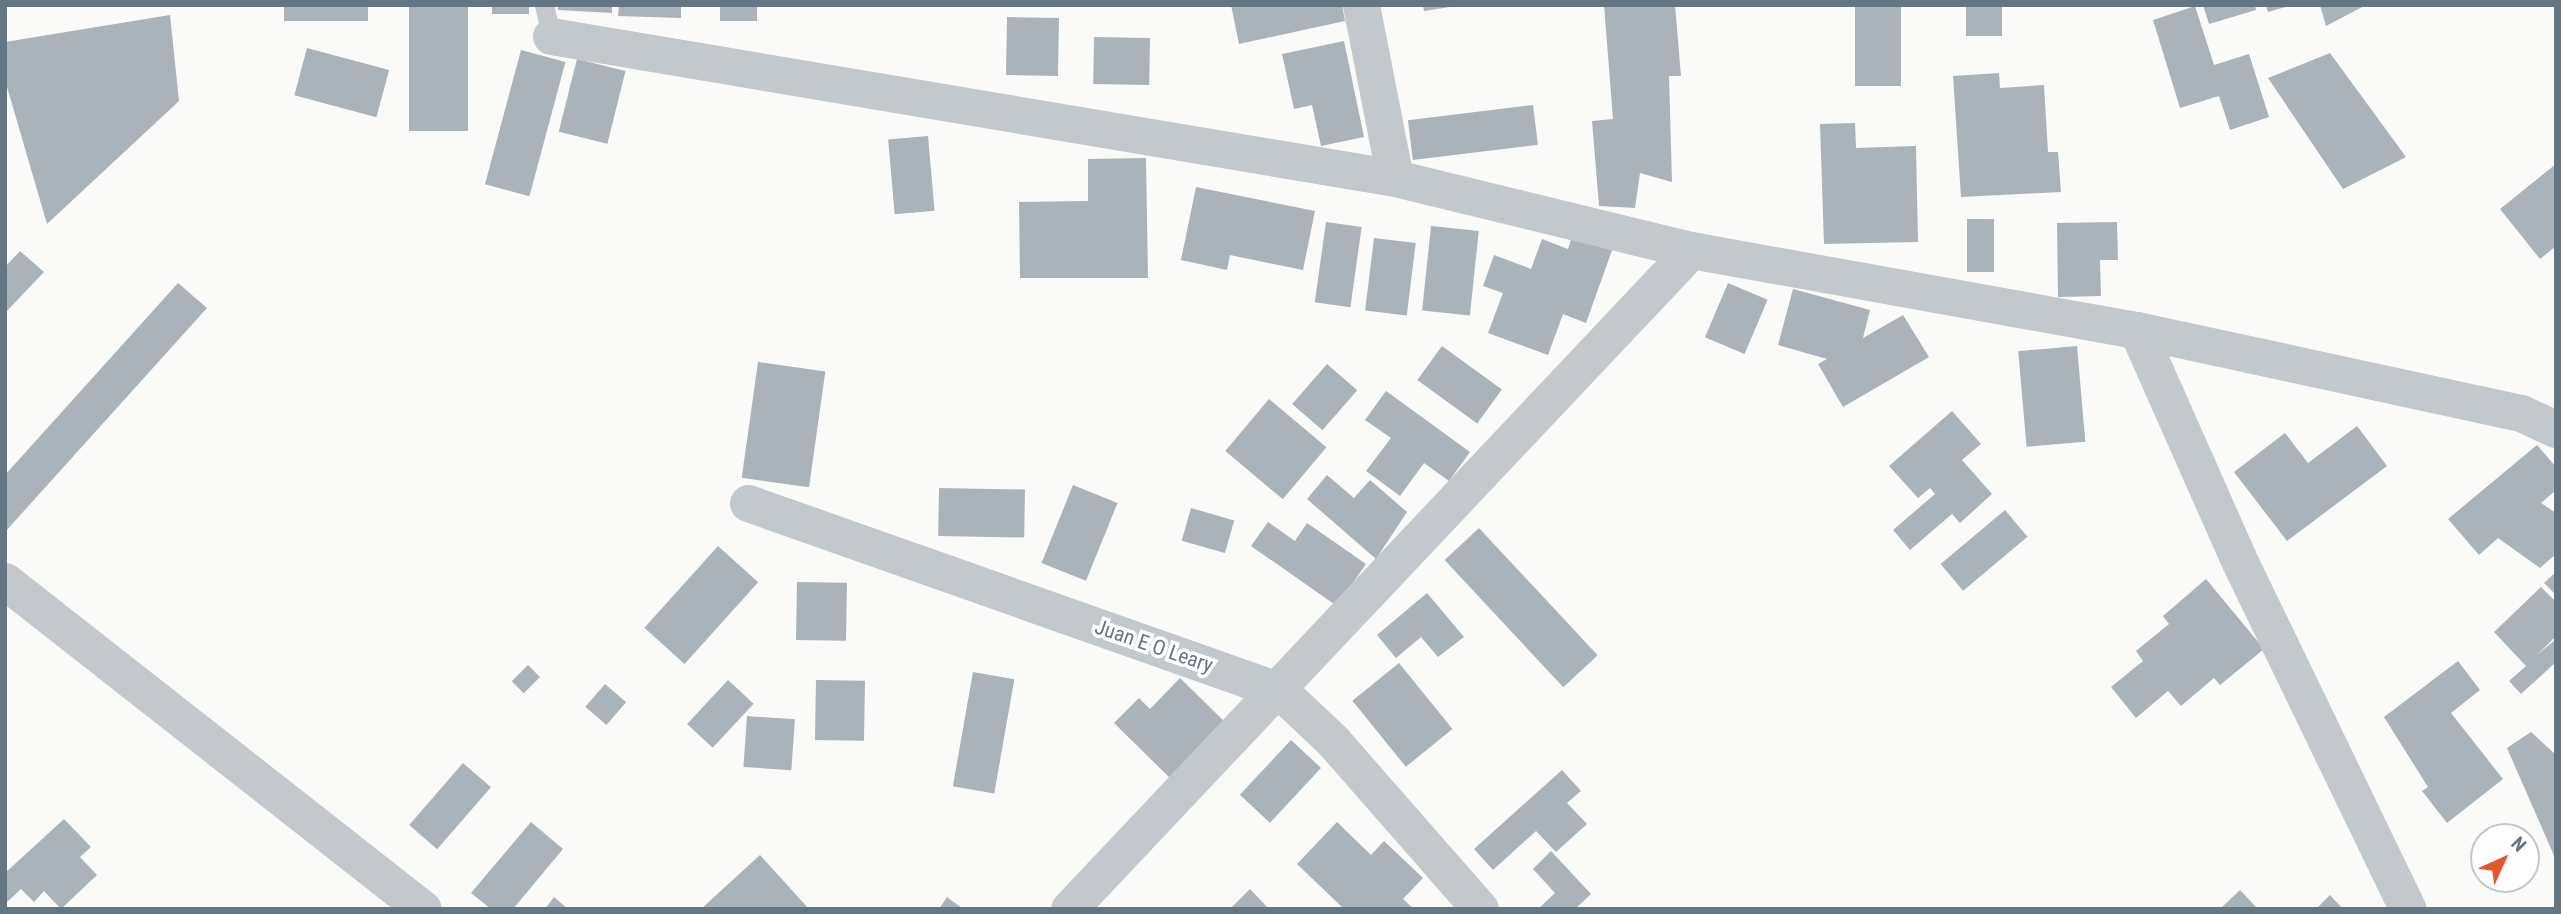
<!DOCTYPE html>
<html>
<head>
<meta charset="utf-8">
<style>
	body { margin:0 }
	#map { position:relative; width:2561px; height:914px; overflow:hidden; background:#fafaf8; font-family:"Roboto Condensed",sans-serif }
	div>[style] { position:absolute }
	.building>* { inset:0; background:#aab3b9; transform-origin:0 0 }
	.lane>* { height:19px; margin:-9.5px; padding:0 9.5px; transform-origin:9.5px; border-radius:9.5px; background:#c3c8cc }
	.street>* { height:37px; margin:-18.5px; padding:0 18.5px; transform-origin:18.5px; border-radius:18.5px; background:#c3c8cc }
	span { translate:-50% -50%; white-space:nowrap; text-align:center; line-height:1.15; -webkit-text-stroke:7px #fff; paint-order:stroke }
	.street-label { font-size:21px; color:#657683 }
	.frame { position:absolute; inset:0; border:7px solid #657683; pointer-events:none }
	.north { position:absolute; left:2470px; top:823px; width:70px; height:70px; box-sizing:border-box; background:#fff; border:2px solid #c1c8cd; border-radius:50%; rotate:45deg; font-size:19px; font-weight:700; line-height:28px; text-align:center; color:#657683 }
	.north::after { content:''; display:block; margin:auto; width:24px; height:32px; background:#e4572e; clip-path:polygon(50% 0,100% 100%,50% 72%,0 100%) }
</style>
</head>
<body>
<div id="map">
	<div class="building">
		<div style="left:284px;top:5px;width:84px;height:16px"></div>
		<div style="left:409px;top:5px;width:59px;height:126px"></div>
		<div style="left:492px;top:5px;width:37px;height:9px"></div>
		<div style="clip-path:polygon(558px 5px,612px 5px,612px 13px,558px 10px)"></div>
		<div style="clip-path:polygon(619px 5px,681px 5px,681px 18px,618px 16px)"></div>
		<div style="left:720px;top:5px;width:37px;height:16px"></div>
		<div style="clip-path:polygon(1231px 5px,1342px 5px,1345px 21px,1239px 44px)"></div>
		<div style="clip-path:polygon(1423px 5px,1450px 5px,1450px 7px,1424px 11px)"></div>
		<div style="clip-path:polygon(1604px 5px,1675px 5px,1681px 76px,1669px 76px,1672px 182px,1640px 173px,1635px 208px,1599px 206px,1592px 121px,1613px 119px)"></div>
		<div style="left:1855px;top:5px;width:46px;height:81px"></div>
		<div style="left:1966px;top:5px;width:36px;height:31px"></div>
		<div style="clip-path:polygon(2203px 5px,2255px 5px,2256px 10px,2209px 24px)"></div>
		<div style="clip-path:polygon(2266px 5px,2289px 5px,2289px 6px,2268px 12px)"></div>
		<div style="clip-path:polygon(2320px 5px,2366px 5px,2326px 26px)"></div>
		<div style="clip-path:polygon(2195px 6px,2214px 65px,2249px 54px,2269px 117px,2230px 130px,2219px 96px,2180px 108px,2153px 20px)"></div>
		<div style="clip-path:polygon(170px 15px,179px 101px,47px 224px,5px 80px,5px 42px)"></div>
		<div style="left:1007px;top:17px;width:52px;height:58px;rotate:1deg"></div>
		<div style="left:1094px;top:37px;width:56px;height:47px;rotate:1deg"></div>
		<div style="clip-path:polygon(1344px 41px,1364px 137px,1321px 146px,1312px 105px,1294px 109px,1282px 54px)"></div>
		<div style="left:307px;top:48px;width:85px;height:49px;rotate:15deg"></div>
		<div style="left:521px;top:50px;width:46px;height:139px;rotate:15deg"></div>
		<div style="clip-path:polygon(2330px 53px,2406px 157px,2343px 189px,2268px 78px)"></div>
		<div style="left:577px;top:59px;width:50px;height:75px;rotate:14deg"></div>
		<div style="clip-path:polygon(1999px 73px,2000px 88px,2044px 85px,2048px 152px,2058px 152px,2061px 192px,1961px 197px,1953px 76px)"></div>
		<div style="left:1533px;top:105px;width:40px;height:126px;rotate:83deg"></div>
		<div style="clip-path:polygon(1855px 123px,1856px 148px,1916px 146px,1918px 242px,1824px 244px,1820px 124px)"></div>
		<div style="left:928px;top:136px;width:75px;height:40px;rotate:85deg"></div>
		<div style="clip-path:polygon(1146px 158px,1148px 278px,1020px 278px,1019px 202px,1088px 201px,1088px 159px)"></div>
		<div style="clip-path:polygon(2556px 164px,2556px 246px,2540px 259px,2500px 209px)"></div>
		<div style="clip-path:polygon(1196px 187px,1315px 211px,1303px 270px,1230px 255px,1227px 270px,1181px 260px)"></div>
		<div style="left:1967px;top:219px;width:27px;height:53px"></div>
		<div style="left:1326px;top:222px;width:36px;height:81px;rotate:8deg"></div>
		<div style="clip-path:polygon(2117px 222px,2118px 260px,2100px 260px,2101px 296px,2058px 297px,2057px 223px)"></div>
		<div style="left:1431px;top:226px;width:48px;height:85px;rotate:6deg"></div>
		<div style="clip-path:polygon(1575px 228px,1615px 242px,1586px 323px,1563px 314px,1548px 355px,1488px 333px,1503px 293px,1483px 286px,1494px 255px,1531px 269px,1542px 239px,1568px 249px)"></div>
		<div style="left:1374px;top:238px;width:42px;height:73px;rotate:7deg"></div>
		<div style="clip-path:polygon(20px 251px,44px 272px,5px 313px,5px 267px)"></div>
		<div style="clip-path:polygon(178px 283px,207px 308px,5px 532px,5px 475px)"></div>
		<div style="left:1728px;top:283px;width:43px;height:59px;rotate:23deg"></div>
		<div style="clip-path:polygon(1793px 289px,1870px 310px,1863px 338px,1903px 315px,1929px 357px,1843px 407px,1818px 364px,1827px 359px,1778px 345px)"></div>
		<div style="left:1442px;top:346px;width:74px;height:42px;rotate:36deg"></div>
		<div style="left:2077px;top:346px;width:96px;height:59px;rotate:85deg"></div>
		<div style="left:758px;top:362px;width:68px;height:117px;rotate:8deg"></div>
		<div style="left:1327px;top:364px;width:40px;height:53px;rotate:41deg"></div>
		<div style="clip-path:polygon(1386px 391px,1470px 452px,1449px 481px,1424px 463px,1400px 496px,1366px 471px,1391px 438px,1365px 420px)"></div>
		<div style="left:1269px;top:399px;width:75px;height:68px;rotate:40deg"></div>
		<div style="clip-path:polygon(1952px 411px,1981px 444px,1962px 460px,1992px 494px,1960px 523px,1952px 514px,1910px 550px,1893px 530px,1935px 494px,1930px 488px,1918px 498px,1889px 466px)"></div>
		<div style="clip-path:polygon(2357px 426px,2387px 466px,2287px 541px,2234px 472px,2285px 433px,2308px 463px)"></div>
		<div style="clip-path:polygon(2537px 445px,2556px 467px,2556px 490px,2541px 503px,2556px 513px,2556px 554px,2540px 568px,2498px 538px,2479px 555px,2448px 519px)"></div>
		<div style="clip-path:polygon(1327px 475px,1354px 498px,1370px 480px,1407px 512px,1376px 559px,1307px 499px)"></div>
		<div style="left:1073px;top:485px;width:48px;height:84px;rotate:22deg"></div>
		<div style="left:939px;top:488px;width:86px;height:48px;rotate:1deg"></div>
		<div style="left:1191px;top:508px;width:45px;height:34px;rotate:16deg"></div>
		<div style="left:2005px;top:510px;width:35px;height:84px;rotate:50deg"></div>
		<div style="clip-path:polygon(1268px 522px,1295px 541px,1307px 523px,1366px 564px,1337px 606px,1251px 546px)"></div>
		<div style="left:1479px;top:528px;width:174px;height:47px;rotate:47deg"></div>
		<div style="left:718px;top:546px;width:54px;height:110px;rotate:42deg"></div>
		<div style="clip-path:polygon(2556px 572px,2556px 595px,2544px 583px)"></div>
		<div style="clip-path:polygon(2206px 579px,2264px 649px,2220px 685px,2214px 678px,2181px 706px,2168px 691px,2136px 718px,2111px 687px,2143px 661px,2136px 651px,2169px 624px,2163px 616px)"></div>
		<div style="left:797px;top:582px;width:50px;height:58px;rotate:1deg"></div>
		<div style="clip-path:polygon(2541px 587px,2556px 602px,2556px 636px,2536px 656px,2556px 639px,2556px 662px,2521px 694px,2509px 681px,2526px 666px,2494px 632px)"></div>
		<div style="clip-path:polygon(1427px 593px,1464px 637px,1438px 657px,1421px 637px,1396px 658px,1377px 635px)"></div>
		<div style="clip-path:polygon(2458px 661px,2480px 690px,2451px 713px,2503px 779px,2447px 823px,2422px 791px,2428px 787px,2384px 717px)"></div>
		<div style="left:1399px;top:663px;width:85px;height:60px;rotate:51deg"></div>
		<div style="left:528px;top:665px;width:17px;height:23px;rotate:45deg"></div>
		<div style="left:973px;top:672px;width:42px;height:116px;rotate:10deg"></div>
		<div style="clip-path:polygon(1180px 678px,1227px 724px,1172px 780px,1114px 723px,1139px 698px,1150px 709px)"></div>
		<div style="left:728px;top:680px;width:35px;height:60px;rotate:43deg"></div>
		<div style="left:816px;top:680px;width:49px;height:60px;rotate:1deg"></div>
		<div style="left:605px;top:684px;width:28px;height:30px;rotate:41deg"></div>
		<div style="left:747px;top:716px;width:48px;height:51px;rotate:4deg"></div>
		<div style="clip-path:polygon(2531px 732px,2556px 755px,2556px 860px,2507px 748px)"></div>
		<div style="left:1291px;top:740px;width:41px;height:75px;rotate:43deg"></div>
		<div style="left:463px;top:763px;width:37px;height:82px;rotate:41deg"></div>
		<div style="clip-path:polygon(1562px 770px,1581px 791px,1567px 803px,1587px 824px,1556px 852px,1536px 831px,1493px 870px,1474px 849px)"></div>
		<div style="clip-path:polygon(64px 819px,91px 847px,80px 857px,97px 875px,61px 909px,44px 891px,34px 902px,21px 889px,5px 904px,5px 873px)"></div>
		<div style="clip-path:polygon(531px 822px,563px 849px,513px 909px,491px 909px,471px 893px)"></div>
		<div style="clip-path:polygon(1337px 822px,1371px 855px,1384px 841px,1423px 878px,1403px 899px,1414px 909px,1344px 909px,1297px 864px)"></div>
		<div style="clip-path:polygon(1551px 851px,1591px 894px,1575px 909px,1538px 909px,1555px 893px,1533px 869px)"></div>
		<div style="clip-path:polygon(760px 855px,809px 909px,701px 909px)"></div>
		<div style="clip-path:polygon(1250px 889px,1269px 909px,1230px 909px)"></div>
		<div style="clip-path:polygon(2240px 890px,2258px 909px,2220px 909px)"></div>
		<div style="clip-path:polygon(2330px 895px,2343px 909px,2316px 909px)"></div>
		<div style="clip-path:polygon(554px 897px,568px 909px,545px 909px)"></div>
		<div style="clip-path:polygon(947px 897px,963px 909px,939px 909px)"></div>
	</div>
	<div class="lane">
		<div style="left:544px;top:5px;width:32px;rotate:77deg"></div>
	</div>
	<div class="street">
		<div style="left:1361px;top:5px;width:176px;rotate:78.9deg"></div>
		<div style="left:551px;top:36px;width:856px;rotate:9.55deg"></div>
		<div style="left:1395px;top:178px;width:305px;rotate:13.7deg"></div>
		<div style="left:1691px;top:250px;width:453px;rotate:10.2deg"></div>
		<div style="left:2137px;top:330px;width:393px;rotate:12.2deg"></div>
		<div style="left:2521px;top:413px;width:38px;rotate:25deg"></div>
		<div style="left:2137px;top:330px;width:247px;rotate:66.1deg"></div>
		<div style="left:2237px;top:556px;width:392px;rotate:64.2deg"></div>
		<div style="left:748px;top:503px;width:564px;rotate:19.46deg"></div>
		<div style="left:1280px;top:691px;width:73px;rotate:43.3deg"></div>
		<div style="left:1333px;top:741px;width:223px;rotate:48.8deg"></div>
		<div style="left:5px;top:581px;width:531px;rotate:38.12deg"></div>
		<div style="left:1069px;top:909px;width:906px;rotate:-46.65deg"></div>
	</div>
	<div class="street-label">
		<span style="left:1154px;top:646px;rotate:19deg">Juan E O Leary</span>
	</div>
	<div class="frame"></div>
	<div class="north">N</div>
</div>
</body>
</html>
